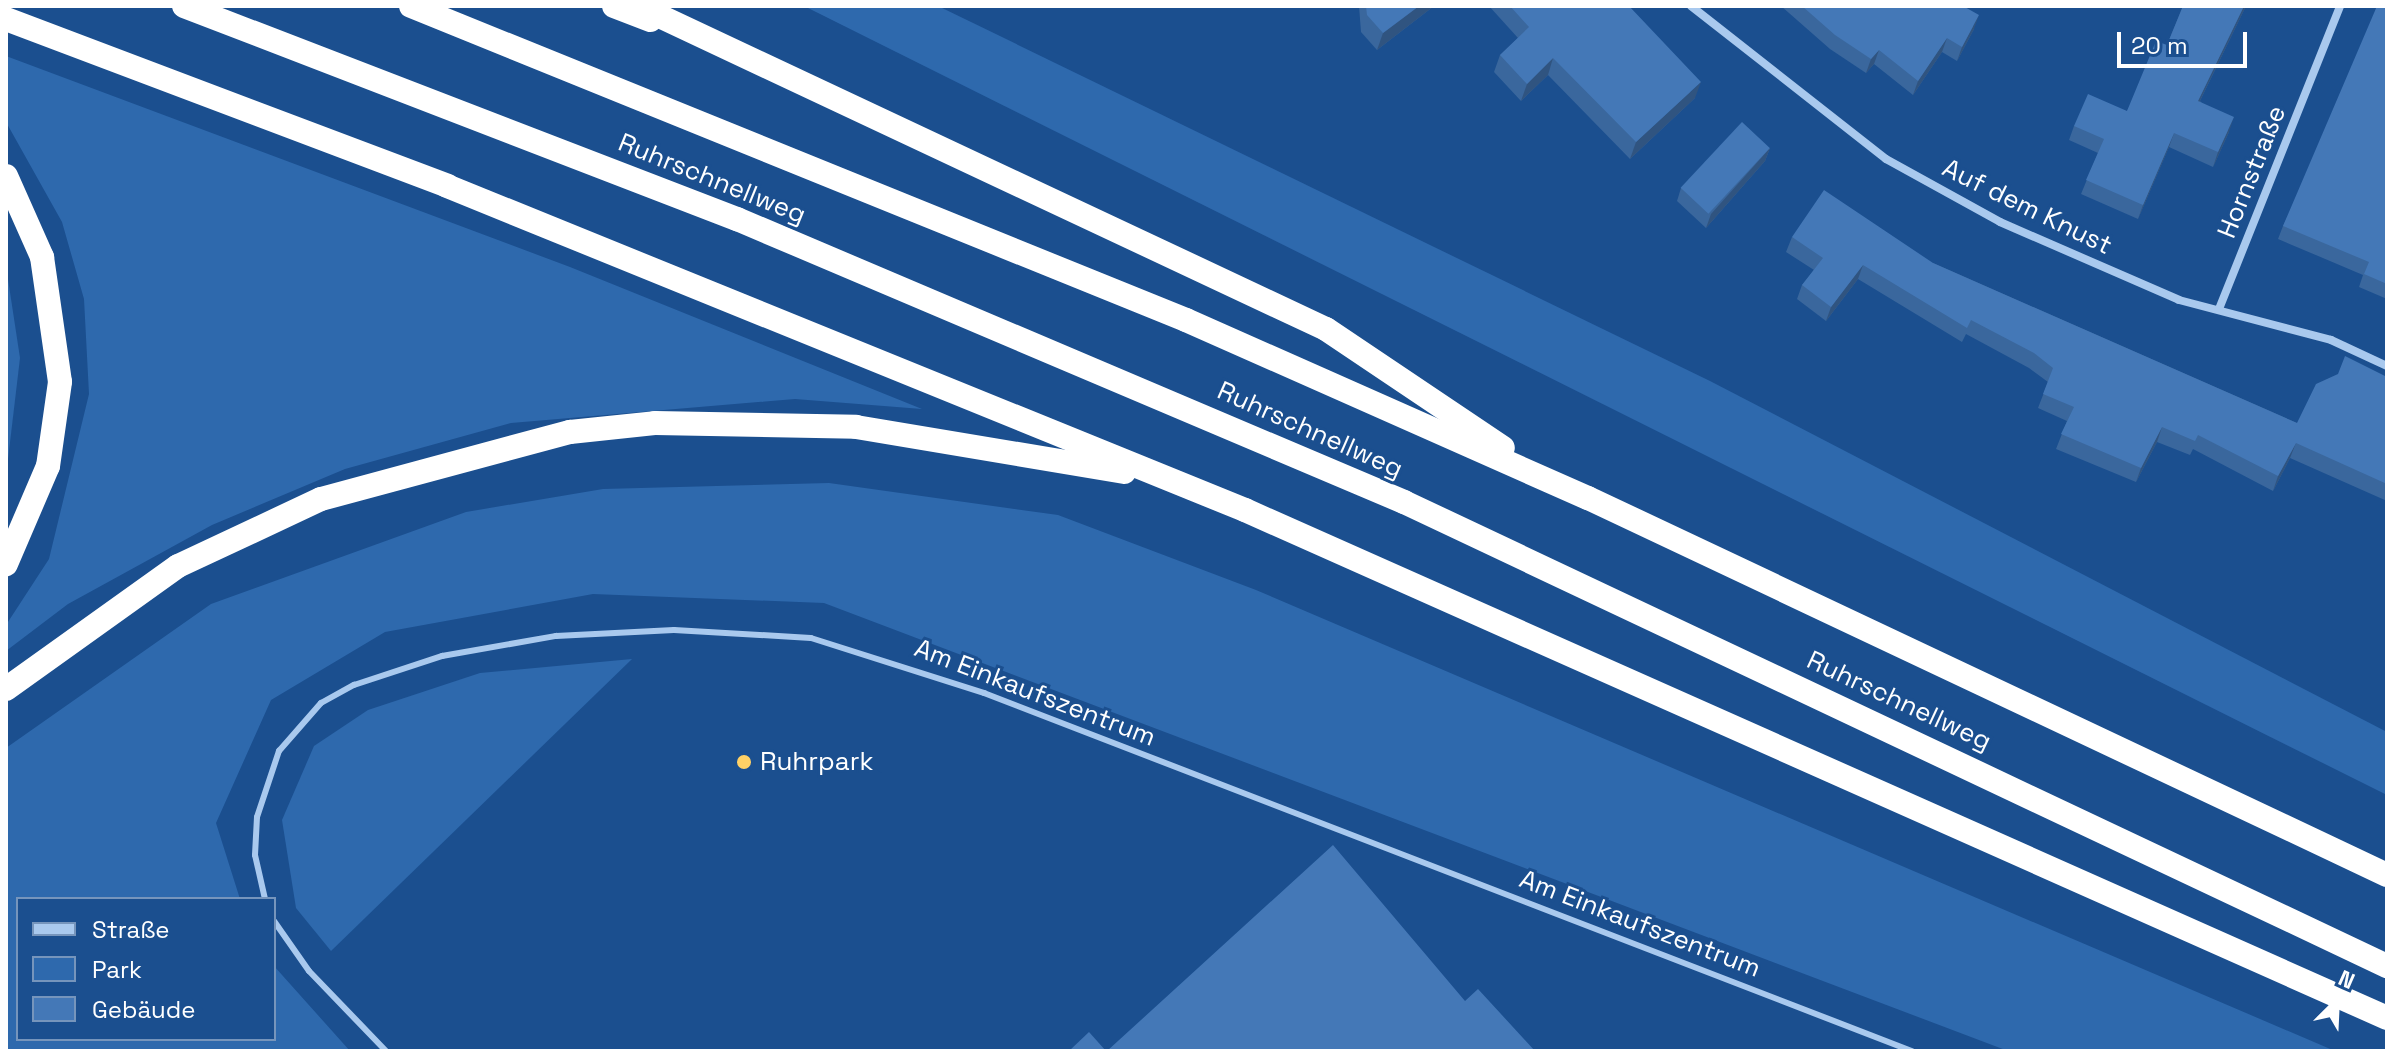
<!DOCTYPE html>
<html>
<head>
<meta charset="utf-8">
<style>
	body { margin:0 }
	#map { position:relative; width:2393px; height:1057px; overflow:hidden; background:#1b4f8f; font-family:"Space Grotesk",sans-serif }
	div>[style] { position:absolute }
	.green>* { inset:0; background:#2e69ad }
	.service>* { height:6px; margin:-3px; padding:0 3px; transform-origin:3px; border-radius:3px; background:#a9c9ee }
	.minor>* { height:8px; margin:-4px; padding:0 4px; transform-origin:4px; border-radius:4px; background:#a9c9ee }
	.motorway>* { height:24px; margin:-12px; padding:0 12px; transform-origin:12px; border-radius:12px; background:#fff }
	.wall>* { inset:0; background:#3a679d }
	.shaded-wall>* { inset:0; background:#305480 }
	.building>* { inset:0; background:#4478b7; transform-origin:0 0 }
	.dots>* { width:22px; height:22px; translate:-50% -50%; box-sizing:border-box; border:4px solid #1b4f8f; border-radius:50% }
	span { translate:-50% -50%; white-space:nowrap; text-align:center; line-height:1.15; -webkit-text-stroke:6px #1b4f8f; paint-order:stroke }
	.street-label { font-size:26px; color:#fff }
	.poi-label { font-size:26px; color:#fff }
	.left { translate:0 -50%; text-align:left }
	.frame { position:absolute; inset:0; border:8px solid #fff; pointer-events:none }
	.legend { position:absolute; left:16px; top:897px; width:260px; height:144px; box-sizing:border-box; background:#1b4f8f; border:2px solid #7695bc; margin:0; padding:10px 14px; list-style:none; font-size:24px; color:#fff }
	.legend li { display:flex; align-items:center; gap:16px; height:40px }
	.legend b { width:40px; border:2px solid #7695bc }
	.north { position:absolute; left:2297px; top:961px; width:80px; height:80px; -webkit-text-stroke:6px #1b4f8f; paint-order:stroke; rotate:24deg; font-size:22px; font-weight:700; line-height:32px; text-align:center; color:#fff }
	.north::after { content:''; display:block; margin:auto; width:28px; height:36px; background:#fff; clip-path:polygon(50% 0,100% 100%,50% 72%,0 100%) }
	.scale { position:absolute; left:2117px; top:32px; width:130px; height:36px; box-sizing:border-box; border:4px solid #fff; border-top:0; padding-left:10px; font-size:24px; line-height:28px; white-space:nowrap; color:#fff; -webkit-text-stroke:6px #1b4f8f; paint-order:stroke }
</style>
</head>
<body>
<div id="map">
	<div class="green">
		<div style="clip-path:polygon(804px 6px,938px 6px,1710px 381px,2387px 732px,2387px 795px)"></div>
		<div style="clip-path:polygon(6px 56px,570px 267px,922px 409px,795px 399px,511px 423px,345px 469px,212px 525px,68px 604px,6px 651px,6px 625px,49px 559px,89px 394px,84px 299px,62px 222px,6px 122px)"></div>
		<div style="clip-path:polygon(6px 266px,20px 358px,6px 476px)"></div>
		<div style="clip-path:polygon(829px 483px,1058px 515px,1256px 590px,2335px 1051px,2008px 1051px,824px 603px,593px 594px,385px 632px,271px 700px,216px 823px,240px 899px,18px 899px,18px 1039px,274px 1039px,274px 966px,350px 1051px,6px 1051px,6px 748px,211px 604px,466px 512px,603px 489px)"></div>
		<div style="clip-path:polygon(632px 659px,331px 951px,296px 908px,282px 820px,314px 746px,368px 710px,480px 673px)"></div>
	</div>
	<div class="service">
		<div style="left:265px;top:899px;width:45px;rotate:-102.8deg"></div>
		<div style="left:255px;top:855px;width:38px;rotate:-87deg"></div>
		<div style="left:257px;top:817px;width:70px;rotate:-71.6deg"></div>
		<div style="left:279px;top:751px;width:64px;rotate:-48.8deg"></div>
		<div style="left:321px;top:703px;width:38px;rotate:-29deg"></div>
		<div style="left:354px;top:685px;width:93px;rotate:-18.2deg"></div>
		<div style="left:442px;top:656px;width:116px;rotate:-10deg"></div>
		<div style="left:556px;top:636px;width:118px;rotate:-2.9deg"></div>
		<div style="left:674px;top:630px;width:137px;rotate:3.3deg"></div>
		<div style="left:811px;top:638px;width:182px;rotate:17.6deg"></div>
		<div style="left:984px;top:693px;width:995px;rotate:21.1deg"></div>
		<div style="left:274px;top:921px;width:61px;rotate:55deg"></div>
		<div style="left:309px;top:971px;width:111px;rotate:46.1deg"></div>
	</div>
	<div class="minor">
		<div style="left:1691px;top:6px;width:248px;rotate:38.1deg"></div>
		<div style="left:1886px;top:159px;width:130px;rotate:28.9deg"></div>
		<div style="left:2000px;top:222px;width:195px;rotate:23.5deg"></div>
		<div style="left:2179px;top:300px;width:157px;rotate:14.7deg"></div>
		<div style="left:2331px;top:340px;width:62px;rotate:24.9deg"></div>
		<div style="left:2219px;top:309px;width:326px;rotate:-68.2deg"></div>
	</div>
	<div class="motorway">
		<div style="left:184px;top:6px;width:593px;rotate:21.07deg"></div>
		<div style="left:737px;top:219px;width:725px;rotate:22.99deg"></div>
		<div style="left:1404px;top:502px;width:1087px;rotate:25.27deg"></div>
		<div style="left:411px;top:6px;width:836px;rotate:22.06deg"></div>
		<div style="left:1186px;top:320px;width:440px;rotate:23.9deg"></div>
		<div style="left:1588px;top:498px;width:883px;rotate:25.26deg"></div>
		<div style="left:614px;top:6px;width:39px;rotate:21deg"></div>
		<div style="left:638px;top:6px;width:760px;rotate:25.15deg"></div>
		<div style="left:1326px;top:329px;width:213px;rotate:33.9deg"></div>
		<div style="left:6px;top:19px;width:472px;rotate:20.7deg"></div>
		<div style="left:447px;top:186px;width:861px;rotate:22.1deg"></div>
		<div style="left:1245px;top:510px;width:1250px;rotate:23.98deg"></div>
		<div style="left:6px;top:176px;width:89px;rotate:66deg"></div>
		<div style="left:42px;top:257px;width:126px;rotate:81.8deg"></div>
		<div style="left:60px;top:382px;width:85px;rotate:98.1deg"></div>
		<div style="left:48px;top:466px;width:107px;rotate:113.2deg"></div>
		<div style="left:6px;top:689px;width:211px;rotate:-35.6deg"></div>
		<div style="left:178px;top:566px;width:158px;rotate:-25.1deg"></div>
		<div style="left:321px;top:499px;width:258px;rotate:-15.1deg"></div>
		<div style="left:570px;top:432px;width:85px;rotate:-6deg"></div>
		<div style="left:655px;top:423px;width:201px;rotate:1.1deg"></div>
		<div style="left:856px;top:427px;width:272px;rotate:9.5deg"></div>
	</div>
	<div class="wall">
		<div style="clip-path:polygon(1359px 6px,1434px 6px,1377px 50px,1361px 32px)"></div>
		<div style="clip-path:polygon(1489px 6px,1629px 6px,1695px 98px,1630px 159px,1548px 75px,1521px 101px,1494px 72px,1500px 55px,1518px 38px)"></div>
		<div style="clip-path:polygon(1781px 6px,1963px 6px,1974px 29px,1957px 61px,1942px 52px,1913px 95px,1874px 64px,1866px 73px,1830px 49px)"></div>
		<div style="clip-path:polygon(2183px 6px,2246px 6px,2200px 101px,2229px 132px,2213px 167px,2169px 147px,2138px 219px,2081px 194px,2098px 153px,2069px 140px,2074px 126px,2127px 111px,2167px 45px)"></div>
		<div style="clip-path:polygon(2387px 6px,2387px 299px,2359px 287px,2363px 275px,2278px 239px,2283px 226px)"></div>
		<div style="clip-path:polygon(1770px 148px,1765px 161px,1706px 228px,1677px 201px,1681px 188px)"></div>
		<div style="clip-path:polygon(1792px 237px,1933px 263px,2297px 423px,2387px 377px,2387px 501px,2290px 458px,2273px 491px,2193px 449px,2190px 455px,2157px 442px,2136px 482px,2056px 449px,2067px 421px,2038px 408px,2048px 382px,2029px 368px,1966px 334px,1962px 342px,1858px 279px,1826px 321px,1797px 299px,1802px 285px,1814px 270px,1786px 252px)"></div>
	</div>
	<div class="shaded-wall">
		<div style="clip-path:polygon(1419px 6px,1434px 6px,1377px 50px,1383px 33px)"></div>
		<div style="clip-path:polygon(2244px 6px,2246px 6px,2193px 115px,2198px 101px)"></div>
		<div style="clip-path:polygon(1979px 15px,1974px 29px,1957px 61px,1962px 47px)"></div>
		<div style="clip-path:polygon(1947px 38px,1942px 52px,1913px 95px,1918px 81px)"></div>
		<div style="clip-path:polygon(1879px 50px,1874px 64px,1866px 73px,1871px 59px)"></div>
		<div style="clip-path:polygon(1553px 58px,1548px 75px,1521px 101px,1527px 84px)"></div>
		<div style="clip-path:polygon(1701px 82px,1695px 98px,1630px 159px,1636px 142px)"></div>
		<div style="clip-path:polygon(2234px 117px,2229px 132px,2213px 167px,2218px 152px)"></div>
		<div style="clip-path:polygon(2174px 133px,2169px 147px,2138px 219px,2143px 205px)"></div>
		<div style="clip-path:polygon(1770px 148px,1765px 161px,1706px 228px,1711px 214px)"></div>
		<div style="clip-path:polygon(1863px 265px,1858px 279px,1826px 321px,1831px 307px)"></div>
		<div style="clip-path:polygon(2162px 427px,2157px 442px,2136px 482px,2141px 468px)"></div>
		<div style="clip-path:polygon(2296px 443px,2290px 458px,2273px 491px,2278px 476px)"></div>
	</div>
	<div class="building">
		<div style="clip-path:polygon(1366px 6px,1419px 6px,1383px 33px,1367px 15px)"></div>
		<div style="clip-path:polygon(1510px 6px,1629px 6px,1701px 82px,1636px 142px,1553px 58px,1527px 84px,1500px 55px,1529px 27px)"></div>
		<div style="clip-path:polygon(1802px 6px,1963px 6px,1979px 15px,1962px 47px,1947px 38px,1918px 81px,1879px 50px,1871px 59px,1835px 35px)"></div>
		<div style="clip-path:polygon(2183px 6px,2244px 6px,2198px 101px,2234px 117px,2218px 152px,2174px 133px,2143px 205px,2086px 180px,2104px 139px,2074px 126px,2088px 94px,2127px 111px,2156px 41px,2167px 45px)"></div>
		<div style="clip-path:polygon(2377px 6px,2387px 6px,2387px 284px,2364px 274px,2369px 262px,2283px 226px)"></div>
		<div style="left:1742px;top:122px;width:38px;height:90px;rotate:43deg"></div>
		<div style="clip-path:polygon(1824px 190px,1933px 263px,2297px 423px,2316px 384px,2338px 374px,2345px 356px,2387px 377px,2387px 484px,2296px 443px,2278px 476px,2198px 435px,2195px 441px,2162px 427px,2141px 468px,2061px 434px,2074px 407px,2043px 394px,2053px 368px,2034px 353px,1971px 320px,1967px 328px,1863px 265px,1831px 307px,1802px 285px,1823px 258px,1792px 237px)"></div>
		<div style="clip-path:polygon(1333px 845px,1465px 1001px,1478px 989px,1535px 1051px,1107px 1051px)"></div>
		<div style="clip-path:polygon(1089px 1032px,1106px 1051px,1069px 1051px)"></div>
	</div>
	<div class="dots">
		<div style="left:744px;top:762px;background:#ffd166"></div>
	</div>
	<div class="street-label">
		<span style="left:2252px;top:172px;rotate:-68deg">Hornstraße</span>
		<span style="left:712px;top:179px;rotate:22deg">Ruhrschnellweg</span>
		<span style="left:2027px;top:207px;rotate:26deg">Auf dem Knust</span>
		<span style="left:1310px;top:430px;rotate:24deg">Ruhrschnellweg</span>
		<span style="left:1035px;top:693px;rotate:21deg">Am Einkaufszentrum</span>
		<span style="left:1899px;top:701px;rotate:25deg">Ruhrschnellweg</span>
		<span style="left:1640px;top:924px;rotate:21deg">Am Einkaufszentrum</span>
	</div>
	<div class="poi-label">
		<span class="left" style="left:760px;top:762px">Ruhrpark</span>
	</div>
	<div class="frame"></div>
	<ul class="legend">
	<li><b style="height:10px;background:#a9c9ee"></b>Straße</li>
	<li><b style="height:22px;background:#2e69ad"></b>Park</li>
	<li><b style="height:22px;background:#4478b7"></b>Gebäude</li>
	</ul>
	<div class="north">N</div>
	<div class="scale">20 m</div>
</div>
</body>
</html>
